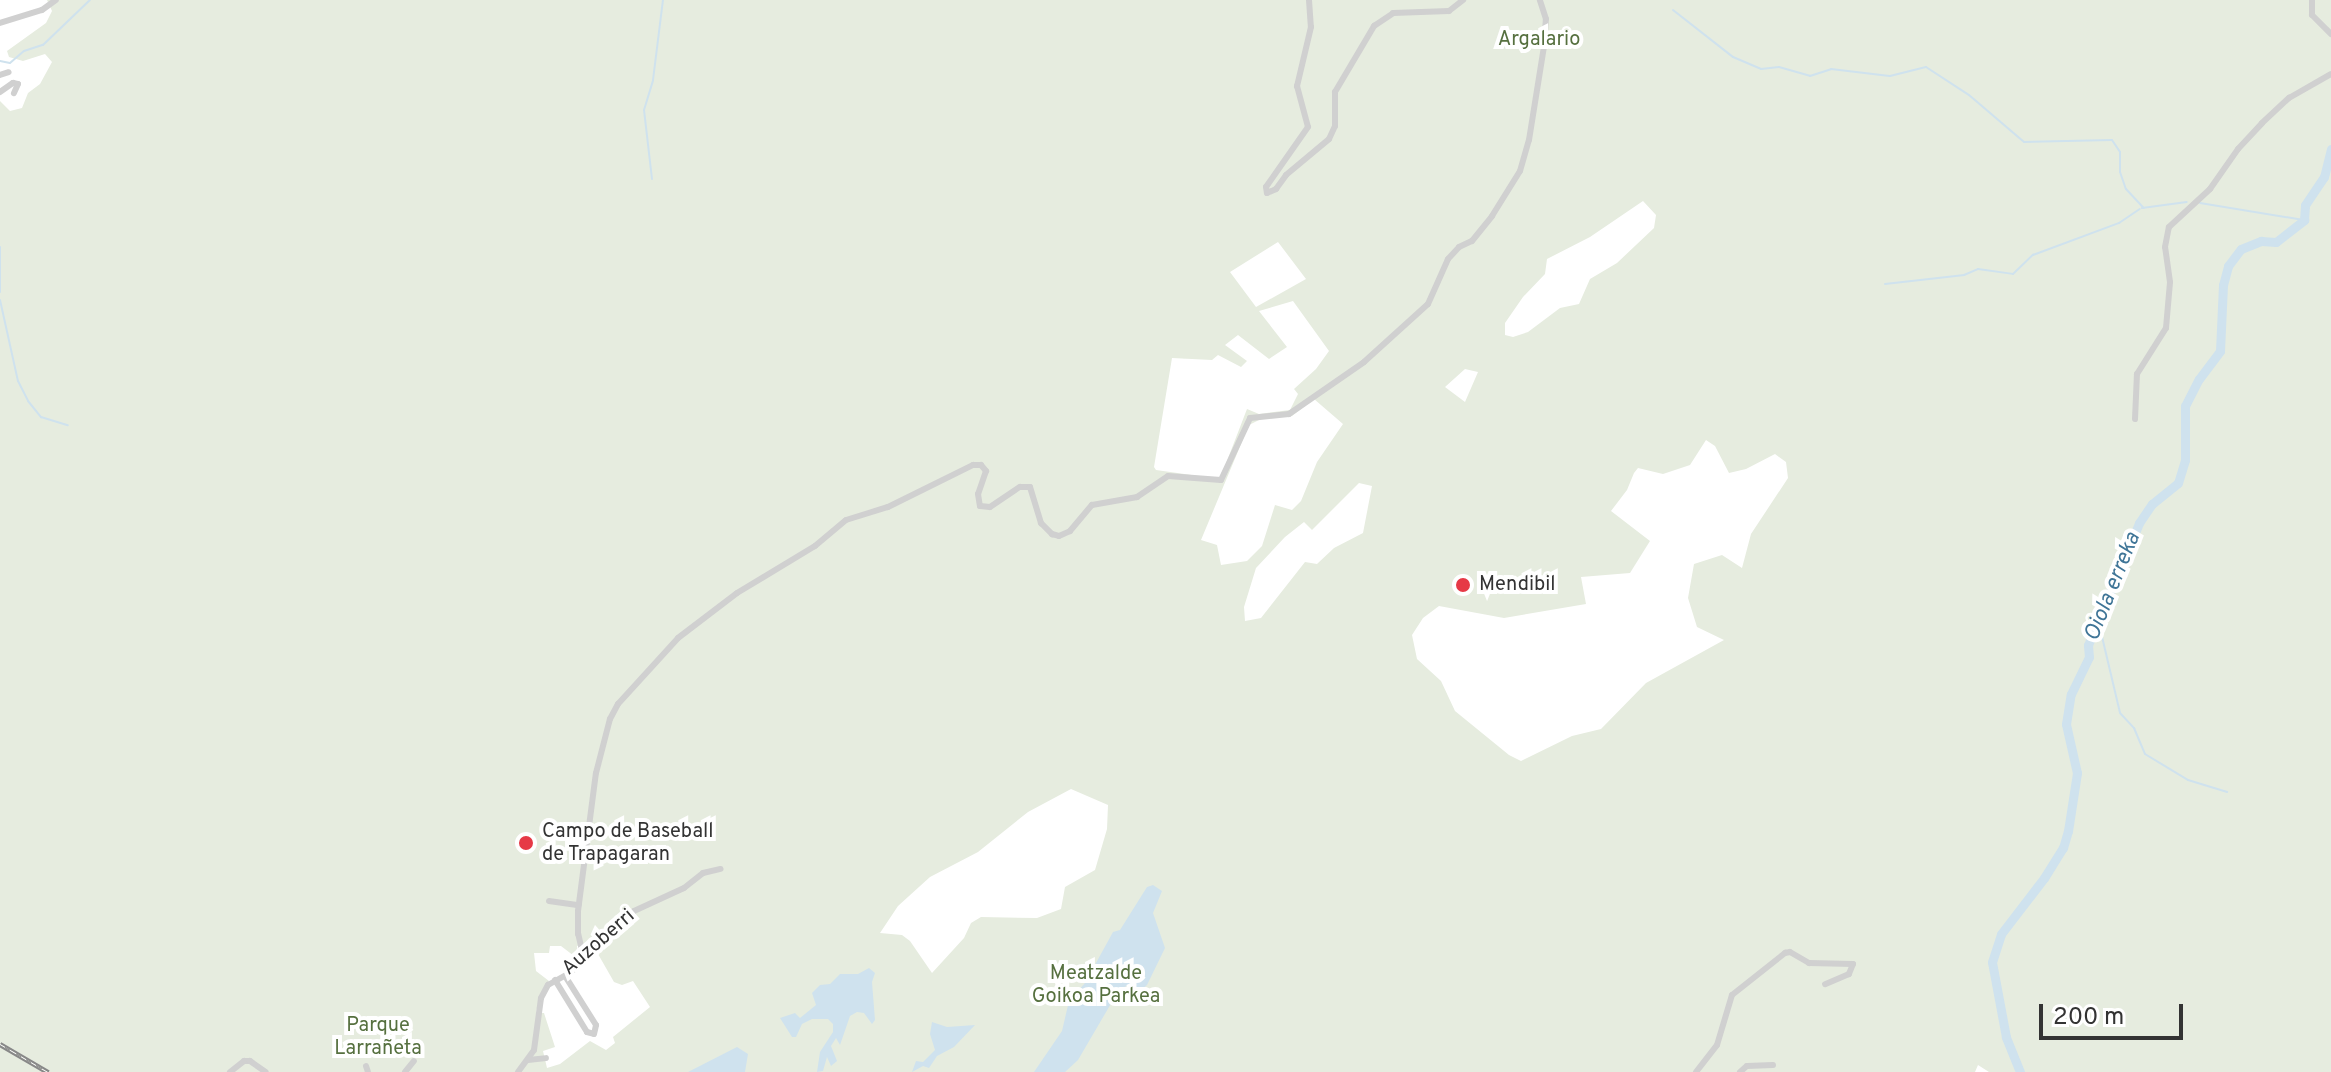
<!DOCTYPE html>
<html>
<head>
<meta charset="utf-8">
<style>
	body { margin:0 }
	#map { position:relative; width:2331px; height:1072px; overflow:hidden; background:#fff; font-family:Overpass,sans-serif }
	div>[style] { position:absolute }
	.green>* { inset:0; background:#e6ecdf }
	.water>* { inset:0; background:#cfe2ee }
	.stream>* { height:2px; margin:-1px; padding:0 1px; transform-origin:1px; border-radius:1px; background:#cfe2ee }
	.river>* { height:9px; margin:-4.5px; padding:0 4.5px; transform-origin:4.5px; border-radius:4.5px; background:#cfe2ee }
	.street>* { height:6px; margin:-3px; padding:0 3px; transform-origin:3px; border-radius:3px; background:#d0d0d0 }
	.rail>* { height:5px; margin-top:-2.5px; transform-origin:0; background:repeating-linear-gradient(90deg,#fff 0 6px,#888 0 12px); box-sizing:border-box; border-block:2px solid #888 }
	.dots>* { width:22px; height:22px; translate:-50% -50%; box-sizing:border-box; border:4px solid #fff; border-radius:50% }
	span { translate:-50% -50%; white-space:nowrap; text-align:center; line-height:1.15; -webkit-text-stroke:8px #fff; paint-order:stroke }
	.park-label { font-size:20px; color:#56703f }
	.poi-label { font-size:20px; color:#333 }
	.left { translate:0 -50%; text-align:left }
	.street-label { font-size:20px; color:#333 }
	.water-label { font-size:22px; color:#3f7597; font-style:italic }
	.scale { position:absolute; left:2039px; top:1004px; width:144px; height:36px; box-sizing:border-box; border:4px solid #333; border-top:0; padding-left:10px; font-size:24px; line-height:28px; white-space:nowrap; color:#333; -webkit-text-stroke:6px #fff; paint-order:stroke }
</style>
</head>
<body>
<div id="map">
	<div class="green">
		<div style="clip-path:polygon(evenodd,47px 0,2331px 0,2331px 1072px,1989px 1072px,1978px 1065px,1975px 1072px,0 1072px,0 101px,10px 111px,22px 108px,28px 93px,40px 84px,52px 62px,45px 54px,23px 61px,9px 57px,7px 51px,46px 23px,52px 11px,47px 0,1643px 201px,1656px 215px,1654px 228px,1617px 263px,1590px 279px,1579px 304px,1560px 308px,1528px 332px,1513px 337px,1505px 335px,1505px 323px,1523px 297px,1545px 274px,1547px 259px,1590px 237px,1643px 201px,47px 0,1278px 242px,1306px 279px,1256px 307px,1230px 272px,1278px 242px,47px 0,1293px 301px,1329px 351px,1316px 369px,1294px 389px,1298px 394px,1290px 410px,1259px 414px,1247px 409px,1220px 479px,1156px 470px,1154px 467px,1172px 358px,1212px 360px,1218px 355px,1241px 367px,1247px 361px,1225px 345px,1238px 335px,1269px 359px,1287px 347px,1259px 311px,1293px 301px,47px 0,1465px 369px,1478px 372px,1465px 402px,1445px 387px,1465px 369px,47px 0,1314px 399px,1343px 424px,1317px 462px,1301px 501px,1292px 510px,1275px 505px,1262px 546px,1247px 561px,1221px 565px,1217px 545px,1201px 540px,1249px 425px,1261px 419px,1292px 416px,1314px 399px,47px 0,1706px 440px,1715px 446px,1729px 473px,1746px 469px,1775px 454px,1786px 462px,1788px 478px,1751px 534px,1742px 568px,1722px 555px,1694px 564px,1688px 598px,1697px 627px,1724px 640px,1646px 683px,1601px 729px,1572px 736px,1521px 761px,1509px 755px,1455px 711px,1441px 681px,1417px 659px,1412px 635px,1423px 618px,1439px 606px,1504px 618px,1586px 604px,1581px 577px,1630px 573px,1650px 541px,1611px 511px,1627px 490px,1634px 473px,1638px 468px,1663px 474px,1690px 465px,1706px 440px,47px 0,1359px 483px,1372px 486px,1363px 533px,1334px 548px,1317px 564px,1305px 562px,1261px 618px,1245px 621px,1244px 607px,1256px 568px,1285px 537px,1304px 522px,1312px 530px,1359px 483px,47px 0,1071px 789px,1108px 805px,1107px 829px,1095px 870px,1065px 887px,1061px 909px,1037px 918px,981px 917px,971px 923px,964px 938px,932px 973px,910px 941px,902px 935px,880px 933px,898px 906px,930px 877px,978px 852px,1028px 812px,1071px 789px,47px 0,585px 943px,598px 954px,614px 982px,622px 985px,633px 981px,650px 1007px,613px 1037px,615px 1043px,606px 1050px,590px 1041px,560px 1064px,547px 1068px,543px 1051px,555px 1047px,544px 1013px,536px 1013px,540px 994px,549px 981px,536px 971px,534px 953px,549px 953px,550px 946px,561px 946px,578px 959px,577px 946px,585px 943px)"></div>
	</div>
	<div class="water">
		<div style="clip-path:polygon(1153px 885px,1162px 891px,1153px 913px,1165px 948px,1147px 985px,1141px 990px,1126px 986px,1116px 995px,1078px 1060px,1065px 1072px,1034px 1072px,1062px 1031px,1069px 1001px,1085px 983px,1113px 932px,1120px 930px,1147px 887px)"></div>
		<div style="clip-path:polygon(869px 968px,875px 973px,872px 982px,875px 1020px,872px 1024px,864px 1013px,857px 1012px,850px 1016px,840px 1045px,836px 1038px,831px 1046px,837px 1061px,831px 1066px,827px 1057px,823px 1071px,817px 1072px,820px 1052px,833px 1032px,833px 1024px,828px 1019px,812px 1019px,802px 1024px,796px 1037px,792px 1037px,780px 1018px,795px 1013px,800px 1018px,816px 1005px,812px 993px,820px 985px,830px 984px,840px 974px,858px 974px)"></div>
		<div style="clip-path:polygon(932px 1022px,947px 1027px,975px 1025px,954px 1047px,937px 1056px,929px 1068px,923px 1066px,912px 1072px,916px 1061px,923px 1062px,935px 1050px,930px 1034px)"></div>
		<div style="clip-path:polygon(737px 1047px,748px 1054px,745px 1072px,688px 1072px)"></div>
	</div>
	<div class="stream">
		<div style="left:1673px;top:10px;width:76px;rotate:38.1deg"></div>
		<div style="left:1733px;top:57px;width:30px;rotate:23deg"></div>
		<div style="left:1761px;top:69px;width:18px;rotate:-6deg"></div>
		<div style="left:1779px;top:67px;width:32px;rotate:16deg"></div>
		<div style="left:1810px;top:76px;width:22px;rotate:-18deg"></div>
		<div style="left:1831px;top:69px;width:59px;rotate:6.8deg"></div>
		<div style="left:1890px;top:76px;width:37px;rotate:-14deg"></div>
		<div style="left:1926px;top:67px;width:51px;rotate:33.1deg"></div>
		<div style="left:1969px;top:95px;width:72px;rotate:40.5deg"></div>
		<div style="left:2024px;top:142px;width:88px;rotate:-1.3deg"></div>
		<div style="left:2112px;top:140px;width:14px;rotate:56deg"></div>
		<div style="left:2120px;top:152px;width:20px;rotate:90deg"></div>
		<div style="left:2120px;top:172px;width:18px;rotate:71deg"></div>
		<div style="left:2126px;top:189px;width:26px;rotate:47deg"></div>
		<div style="left:0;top:61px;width:10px;rotate:11deg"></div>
		<div style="left:10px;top:63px;width:18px;rotate:-41deg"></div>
		<div style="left:24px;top:51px;width:20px;rotate:-18deg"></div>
		<div style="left:43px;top:45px;width:65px;rotate:-43.8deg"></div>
		<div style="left:652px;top:179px;width:69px;rotate:-96.6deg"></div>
		<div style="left:644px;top:110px;width:31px;rotate:-73deg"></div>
		<div style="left:653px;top:80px;width:81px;rotate:-82.9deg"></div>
		<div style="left:2200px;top:203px;width:105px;rotate:9.3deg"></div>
		<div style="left:2142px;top:208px;width:45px;rotate:-7.6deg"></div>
		<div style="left:0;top:247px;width:45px;rotate:90deg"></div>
		<div style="left:1885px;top:284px;width:80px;rotate:-6.5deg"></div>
		<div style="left:1964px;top:275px;width:15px;rotate:-23deg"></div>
		<div style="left:1978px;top:269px;width:35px;rotate:8deg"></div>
		<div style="left:2013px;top:274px;width:28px;rotate:-44deg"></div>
		<div style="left:2033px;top:255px;width:92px;rotate:-20.4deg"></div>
		<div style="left:2119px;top:223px;width:25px;rotate:-34deg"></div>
		<div style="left:0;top:300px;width:83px;rotate:77.5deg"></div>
		<div style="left:18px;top:381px;width:22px;rotate:63deg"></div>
		<div style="left:28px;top:401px;width:21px;rotate:51deg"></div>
		<div style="left:41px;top:417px;width:28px;rotate:17deg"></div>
		<div style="left:2099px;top:624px;width:91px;rotate:76.7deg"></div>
		<div style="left:2120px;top:713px;width:21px;rotate:47deg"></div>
		<div style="left:2134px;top:728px;width:28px;rotate:67deg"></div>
		<div style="left:2145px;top:754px;width:50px;rotate:31.2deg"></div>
		<div style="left:2188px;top:780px;width:41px;rotate:17.1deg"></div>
	</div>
	<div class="river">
		<div style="left:2020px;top:1072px;width:38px;rotate:-112deg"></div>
		<div style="left:2006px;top:1037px;width:76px;rotate:-100.6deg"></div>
		<div style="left:1992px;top:962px;width:29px;rotate:-72deg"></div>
		<div style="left:2001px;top:934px;width:71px;rotate:-52.5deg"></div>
		<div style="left:2044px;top:878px;width:36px;rotate:-58deg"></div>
		<div style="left:2063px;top:848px;width:18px;rotate:-74deg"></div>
		<div style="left:2068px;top:831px;width:59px;rotate:-81.2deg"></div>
		<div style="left:2077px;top:773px;width:50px;rotate:-102.7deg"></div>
		<div style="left:2066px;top:724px;width:30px;rotate:-81deg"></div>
		<div style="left:2071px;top:694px;width:41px;rotate:-64.1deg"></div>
		<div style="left:2089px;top:657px;width:12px;rotate:-95deg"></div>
		<div style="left:2088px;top:645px;width:132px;rotate:-67.3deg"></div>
		<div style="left:2139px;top:523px;width:23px;rotate:-56deg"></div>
		<div style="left:2152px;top:504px;width:33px;rotate:-39deg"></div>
		<div style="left:2178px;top:483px;width:24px;rotate:-73deg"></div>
		<div style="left:2185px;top:460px;width:54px;rotate:-90deg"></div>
		<div style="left:2185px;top:406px;width:30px;rotate:-63deg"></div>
		<div style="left:2199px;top:379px;width:35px;rotate:-53deg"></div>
		<div style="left:2220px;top:351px;width:66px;rotate:-87.4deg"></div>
		<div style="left:2223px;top:285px;width:20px;rotate:-75deg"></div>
		<div style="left:2228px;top:266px;width:21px;rotate:-53deg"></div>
		<div style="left:2241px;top:249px;width:22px;rotate:-22deg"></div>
		<div style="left:2261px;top:241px;width:15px;rotate:4deg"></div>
		<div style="left:2276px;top:242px;width:36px;rotate:-38deg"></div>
		<div style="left:2304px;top:220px;width:15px;rotate:-86deg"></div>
		<div style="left:2305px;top:205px;width:34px;rotate:-56deg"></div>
		<div style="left:2324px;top:177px;width:29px;rotate:-76deg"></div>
	</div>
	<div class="street">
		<div style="left:1309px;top:0;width:27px;rotate:86deg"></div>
		<div style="left:1311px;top:27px;width:61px;rotate:103.3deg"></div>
		<div style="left:1297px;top:86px;width:42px;rotate:75deg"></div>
		<div style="left:1308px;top:127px;width:73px;rotate:125deg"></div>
		<div style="left:1266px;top:187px;width:6px;rotate:81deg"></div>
		<div style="left:1267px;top:193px;width:10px;rotate:-24deg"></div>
		<div style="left:1276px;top:189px;width:17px;rotate:-54deg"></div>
		<div style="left:1286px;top:175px;width:56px;rotate:-39.9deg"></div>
		<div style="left:1329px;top:139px;width:14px;rotate:-65deg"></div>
		<div style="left:1335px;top:126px;width:34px;rotate:-90deg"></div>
		<div style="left:1335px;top:92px;width:77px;rotate:-59.4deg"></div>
		<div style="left:1374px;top:26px;width:23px;rotate:-34deg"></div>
		<div style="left:1393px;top:13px;width:56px;rotate:-2deg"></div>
		<div style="left:1449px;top:11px;width:18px;rotate:-38deg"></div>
		<div style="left:2312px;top:0;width:15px;rotate:90deg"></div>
		<div style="left:2312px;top:15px;width:27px;rotate:45deg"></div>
		<div style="left:0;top:23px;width:44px;rotate:-17.2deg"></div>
		<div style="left:42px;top:10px;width:17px;rotate:-36deg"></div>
		<div style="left:0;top:75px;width:9px;rotate:-18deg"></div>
		<div style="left:0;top:92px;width:16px;rotate:-35deg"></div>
		<div style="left:13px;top:83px;width:5px;rotate:11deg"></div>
		<div style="left:18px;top:84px;width:10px;rotate:114deg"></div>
		<div style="left:2135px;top:419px;width:45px;rotate:-87.5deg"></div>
		<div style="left:2137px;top:374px;width:54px;rotate:-57.8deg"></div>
		<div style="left:2166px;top:328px;width:46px;rotate:-85deg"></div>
		<div style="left:2170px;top:282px;width:35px;rotate:-98deg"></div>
		<div style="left:2165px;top:247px;width:20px;rotate:-79deg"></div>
		<div style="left:2169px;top:227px;width:56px;rotate:-42.8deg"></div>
		<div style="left:2210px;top:189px;width:49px;rotate:-55deg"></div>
		<div style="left:2238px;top:149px;width:35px;rotate:-47deg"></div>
		<div style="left:2262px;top:123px;width:37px;rotate:-43deg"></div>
		<div style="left:2289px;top:98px;width:48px;rotate:-29.7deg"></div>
		<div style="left:549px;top:901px;width:30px;rotate:8deg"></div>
		<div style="left:584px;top:959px;width:26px;rotate:-103deg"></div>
		<div style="left:578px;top:934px;width:23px;rotate:-90deg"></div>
		<div style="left:578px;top:911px;width:139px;rotate:-82.6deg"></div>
		<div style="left:596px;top:773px;width:56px;rotate:-75.5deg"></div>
		<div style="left:610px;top:719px;width:17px;rotate:-62deg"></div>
		<div style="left:618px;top:704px;width:89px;rotate:-47.7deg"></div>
		<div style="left:678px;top:638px;width:74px;rotate:-37.3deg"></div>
		<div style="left:737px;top:593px;width:91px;rotate:-31.1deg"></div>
		<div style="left:815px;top:546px;width:40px;rotate:-40deg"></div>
		<div style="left:846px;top:520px;width:44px;rotate:-17.2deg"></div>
		<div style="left:888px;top:507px;width:95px;rotate:-26.3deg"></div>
		<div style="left:973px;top:465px;width:8px"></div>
		<div style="left:981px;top:465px;width:8px;rotate:50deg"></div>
		<div style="left:986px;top:471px;width:24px;rotate:109deg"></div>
		<div style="left:978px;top:494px;width:12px;rotate:81deg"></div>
		<div style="left:980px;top:506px;width:10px;rotate:6deg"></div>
		<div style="left:990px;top:507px;width:36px;rotate:-34deg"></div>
		<div style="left:1020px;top:487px;width:10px"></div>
		<div style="left:1030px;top:487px;width:38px;rotate:73deg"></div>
		<div style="left:1041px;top:523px;width:16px;rotate:45deg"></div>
		<div style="left:1052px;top:534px;width:7px;rotate:16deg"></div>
		<div style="left:1059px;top:536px;width:12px;rotate:-24deg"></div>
		<div style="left:1070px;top:531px;width:34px;rotate:-50deg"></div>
		<div style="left:1092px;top:505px;width:46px;rotate:-10.1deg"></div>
		<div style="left:1137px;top:497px;width:37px;rotate:-34deg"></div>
		<div style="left:1168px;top:476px;width:53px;rotate:4.3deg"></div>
		<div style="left:1221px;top:480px;width:68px;rotate:-64.9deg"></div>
		<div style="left:1250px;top:418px;width:39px;rotate:-6deg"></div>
		<div style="left:1289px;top:414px;width:91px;rotate:-34.7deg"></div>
		<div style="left:1364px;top:362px;width:86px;rotate:-42.2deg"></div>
		<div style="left:1428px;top:304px;width:49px;rotate:-66deg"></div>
		<div style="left:1448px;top:259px;width:16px;rotate:-47deg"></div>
		<div style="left:1459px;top:247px;width:14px;rotate:-25deg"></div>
		<div style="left:1472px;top:241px;width:32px;rotate:-51deg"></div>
		<div style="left:1492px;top:216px;width:53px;rotate:-58.1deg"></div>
		<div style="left:1520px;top:171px;width:32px;rotate:-74deg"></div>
		<div style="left:1529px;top:140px;width:95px;rotate:-80.9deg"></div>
		<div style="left:1544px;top:46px;width:27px;rotate:-86deg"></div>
		<div style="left:1546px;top:19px;width:20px;rotate:-108deg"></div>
		<div style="left:555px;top:980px;width:61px;rotate:58.4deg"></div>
		<div style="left:587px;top:1032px;width:7px;rotate:16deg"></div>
		<div style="left:594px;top:1034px;width:9px;rotate:-77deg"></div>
		<div style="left:596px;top:1025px;width:58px;rotate:-122.3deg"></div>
		<div style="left:528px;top:1060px;width:18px;rotate:-6deg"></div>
		<div style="left:366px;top:1066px;width:6px;rotate:72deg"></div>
		<div style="left:230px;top:1072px;width:18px;rotate:-38deg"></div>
		<div style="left:244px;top:1061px;width:6px"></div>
		<div style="left:250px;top:1061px;width:19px;rotate:35deg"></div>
		<div style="left:405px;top:1072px;width:14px;rotate:-51deg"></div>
		<div style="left:518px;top:1072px;width:27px;rotate:-54deg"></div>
		<div style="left:534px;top:1050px;width:52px;rotate:-82.3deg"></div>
		<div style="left:541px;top:998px;width:15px;rotate:-62deg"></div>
		<div style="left:548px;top:985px;width:25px;rotate:-29deg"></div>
		<div style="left:570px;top:973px;width:89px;rotate:-44.1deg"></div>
		<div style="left:634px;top:911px;width:55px;rotate:-24.7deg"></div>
		<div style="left:684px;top:888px;width:24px;rotate:-38deg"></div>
		<div style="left:703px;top:873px;width:18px;rotate:-13deg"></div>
		<div style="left:1696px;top:1072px;width:34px;rotate:-52deg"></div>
		<div style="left:1717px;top:1045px;width:52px;rotate:-73.3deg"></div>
		<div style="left:1732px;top:995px;width:68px;rotate:-38.4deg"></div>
		<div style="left:1785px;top:953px;width:5px;rotate:-11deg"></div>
		<div style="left:1790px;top:952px;width:22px;rotate:30deg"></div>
		<div style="left:1809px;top:963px;width:44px;rotate:1.3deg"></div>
		<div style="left:1853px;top:964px;width:11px;rotate:112deg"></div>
		<div style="left:1849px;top:974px;width:26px;rotate:157deg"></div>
		<div style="left:1740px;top:1072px;width:9px;rotate:-41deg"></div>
		<div style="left:1747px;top:1066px;width:26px;rotate:-2deg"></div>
	</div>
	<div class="rail">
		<div style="left:0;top:1044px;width:56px;rotate:30.3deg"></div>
	</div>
	<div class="dots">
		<div style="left:1463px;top:585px;background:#e63946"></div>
		<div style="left:526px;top:843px;background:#e63946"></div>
	</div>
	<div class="park-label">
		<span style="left:1539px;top:40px">Argalario</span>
		<span style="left:1096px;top:986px">Meatzalde<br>Goikoa Parkea</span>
		<span style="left:378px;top:1038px">Parque<br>Larrañeta</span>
	</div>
	<div class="poi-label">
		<span class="left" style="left:1479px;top:585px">Mendibil</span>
		<span class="left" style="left:542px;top:844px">Campo de Baseball<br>de Trapagaran</span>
	</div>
	<div class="street-label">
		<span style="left:599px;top:943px;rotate:-41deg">Auzoberri</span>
	</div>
	<div class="water-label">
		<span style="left:2113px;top:587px;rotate:-68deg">Oiola erreka</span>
	</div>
	<div class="scale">200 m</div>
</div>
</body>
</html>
